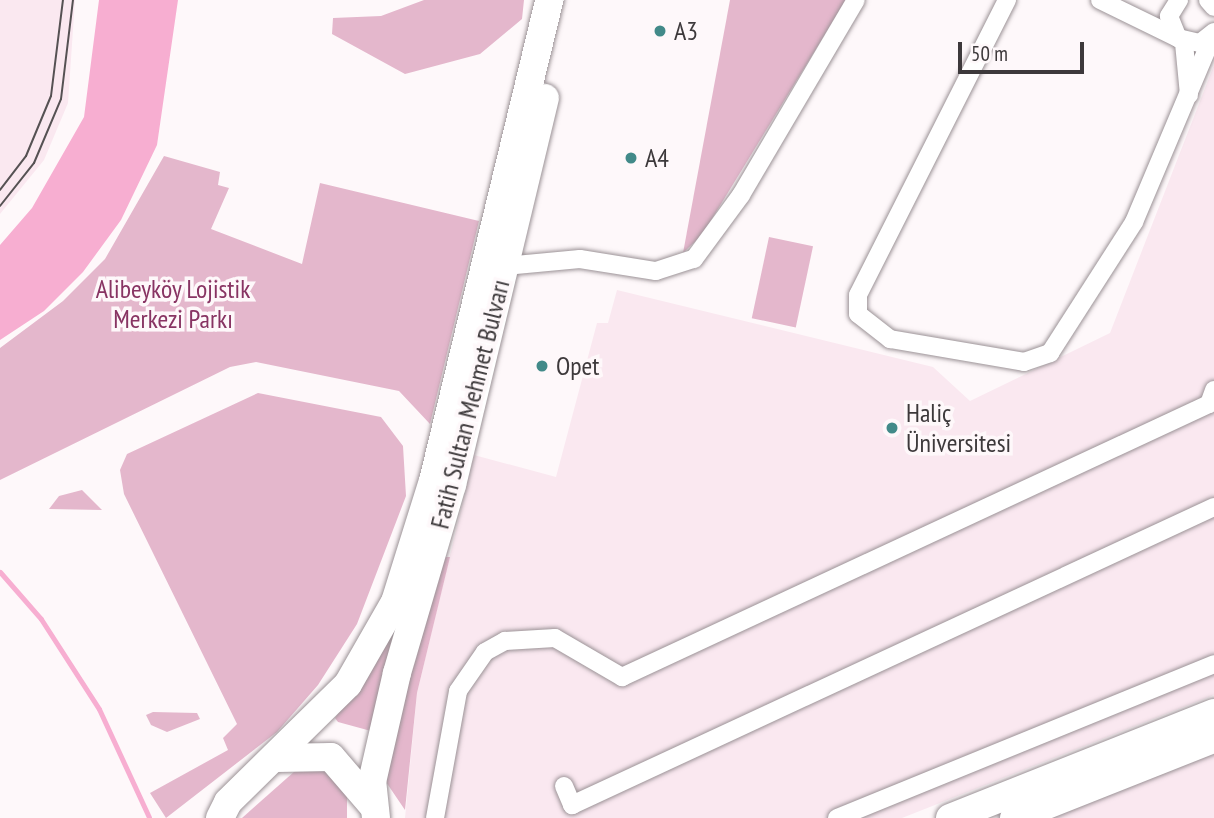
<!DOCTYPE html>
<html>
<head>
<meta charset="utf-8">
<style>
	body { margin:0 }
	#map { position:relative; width:1214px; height:818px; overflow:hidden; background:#fef8fa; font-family:"PT Sans Narrow",sans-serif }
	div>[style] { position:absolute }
	.built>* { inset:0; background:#fae8f0 }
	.green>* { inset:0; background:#e4b7cc; transform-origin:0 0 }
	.water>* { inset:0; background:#f7aed1 }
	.stream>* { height:5px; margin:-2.5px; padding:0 2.5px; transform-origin:2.5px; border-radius:2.5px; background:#f7aed1 }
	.roads { filter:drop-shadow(0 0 2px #9b9296) drop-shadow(0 0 2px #9b9296) }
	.street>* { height:18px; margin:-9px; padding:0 9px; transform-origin:9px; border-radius:9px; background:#fff }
	.primary>* { height:28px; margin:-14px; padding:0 14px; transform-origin:14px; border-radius:14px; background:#fff }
	.tram>* { height:2px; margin:-1px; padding:0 1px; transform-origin:1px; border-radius:1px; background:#555153 }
	.dots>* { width:19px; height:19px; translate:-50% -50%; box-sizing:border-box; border:4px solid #fef8fa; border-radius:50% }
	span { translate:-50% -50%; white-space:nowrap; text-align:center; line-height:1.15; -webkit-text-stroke:7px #fef8fa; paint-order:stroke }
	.poi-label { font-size:26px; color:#3d393b }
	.left { translate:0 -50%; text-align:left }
	.park-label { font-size:26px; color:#883463 }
	.street-label { font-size:26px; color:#3d393b }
	.scale { position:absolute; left:958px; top:42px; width:126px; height:32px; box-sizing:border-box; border:4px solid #3d393b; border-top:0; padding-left:9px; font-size:21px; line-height:24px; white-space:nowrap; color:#3d393b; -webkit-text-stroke:5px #fef8fa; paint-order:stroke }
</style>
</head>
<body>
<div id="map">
	<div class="built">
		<div style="clip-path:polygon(0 0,75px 0,68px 103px,44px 160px,0 214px)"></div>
		<div style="clip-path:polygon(1214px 65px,1214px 695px,902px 818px,405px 818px,417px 693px,474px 455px,556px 477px,597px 323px,608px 323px,617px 290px,933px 367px,970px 401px,1110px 333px)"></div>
		<div style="clip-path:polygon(1214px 752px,1214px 818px,1047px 818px)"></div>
	</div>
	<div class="green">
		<div style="clip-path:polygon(424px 0,524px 0,522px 19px,480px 54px,405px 74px,332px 34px,333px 18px,381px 16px)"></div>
		<div style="clip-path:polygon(730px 0,846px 0,702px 235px,683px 253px)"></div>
		<div style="clip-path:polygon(164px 156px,220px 172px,218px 185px,229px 188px,211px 229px,302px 264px,320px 183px,479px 221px,430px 424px,399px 391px,256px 362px,230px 367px,0 480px,0 348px,63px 301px,105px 259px)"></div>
		<div style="left:769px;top:237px;width:45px;height:83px;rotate:12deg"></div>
		<div style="clip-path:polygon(258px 393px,381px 417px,403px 446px,406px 496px,357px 624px,318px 685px,277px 732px,166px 818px,150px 793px,228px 750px,223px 738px,237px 724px,124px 494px,120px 470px,127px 454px)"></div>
		<div style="clip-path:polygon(82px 490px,102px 510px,49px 509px,59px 496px)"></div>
		<div style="clip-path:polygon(439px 557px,450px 557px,417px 693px,405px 810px,386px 782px,395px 716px)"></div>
		<div style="clip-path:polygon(395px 631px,371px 731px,338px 722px,335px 718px)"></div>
		<div style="clip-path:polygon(153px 712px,197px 713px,200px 719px,167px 732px,151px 725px,146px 715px)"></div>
		<div style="clip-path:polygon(316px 761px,347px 790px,347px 818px,242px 818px,295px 771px)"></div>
	</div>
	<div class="water">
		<div style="clip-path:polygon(99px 0,178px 0,157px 145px,121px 220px,83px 272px,44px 311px,0 340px,0 245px,32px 208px,84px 117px)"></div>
	</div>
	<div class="stream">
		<div style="left:0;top:572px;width:62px;rotate:48.9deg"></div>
		<div style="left:41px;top:619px;width:107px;rotate:57.2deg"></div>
		<div style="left:99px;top:709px;width:119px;rotate:65.2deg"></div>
	</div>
	<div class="roads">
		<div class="street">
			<div style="left:1007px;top:0;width:330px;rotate:116.8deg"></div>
			<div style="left:858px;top:295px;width:19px;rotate:90deg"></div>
			<div style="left:858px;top:314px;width:41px;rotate:38deg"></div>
			<div style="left:890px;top:339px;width:136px;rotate:9.7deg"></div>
			<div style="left:1024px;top:362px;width:28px;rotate:-19deg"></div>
			<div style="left:1050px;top:353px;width:156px;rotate:-57.3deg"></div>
			<div style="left:1134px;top:222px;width:203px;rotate:-67.1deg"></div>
			<div style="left:1100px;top:0;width:87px;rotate:26deg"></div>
			<div style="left:1179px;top:0;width:19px;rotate:122deg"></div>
			<div style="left:1169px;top:16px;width:24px;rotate:68deg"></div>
			<div style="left:1178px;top:38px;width:23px;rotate:13deg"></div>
			<div style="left:1200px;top:43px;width:18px;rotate:-38deg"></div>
			<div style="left:1208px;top:0;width:9px;rotate:49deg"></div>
			<div style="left:1184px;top:43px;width:52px;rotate:84.5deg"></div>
			<div style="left:505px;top:266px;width:75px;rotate:-5.3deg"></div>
			<div style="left:580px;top:259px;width:77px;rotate:9deg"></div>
			<div style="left:656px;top:271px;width:40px;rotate:-18deg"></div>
			<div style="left:694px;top:259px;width:79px;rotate:-53.7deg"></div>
			<div style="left:741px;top:195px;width:226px;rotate:-59.5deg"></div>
			<div style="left:564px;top:786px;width:21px;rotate:67deg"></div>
			<div style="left:572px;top:805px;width:708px;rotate:-24.9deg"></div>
			<div style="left:435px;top:818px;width:129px;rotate:-79.7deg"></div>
			<div style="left:458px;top:691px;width:47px;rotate:-55.3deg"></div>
			<div style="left:485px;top:652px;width:23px;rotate:-29deg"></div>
			<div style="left:505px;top:641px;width:50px;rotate:-3.4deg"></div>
			<div style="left:555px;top:638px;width:78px;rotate:30.2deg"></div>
			<div style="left:622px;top:677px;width:647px;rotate:-24.94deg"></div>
			<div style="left:1209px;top:404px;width:15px;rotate:-70deg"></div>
			<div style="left:837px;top:818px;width:407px;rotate:-22.2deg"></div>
		</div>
		<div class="primary">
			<div style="left:277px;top:758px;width:54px;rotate:-1.1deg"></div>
			<div style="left:331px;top:757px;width:66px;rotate:49.3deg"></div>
			<div style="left:220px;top:818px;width:18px;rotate:-63deg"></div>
			<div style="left:228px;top:802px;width:168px;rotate:-44.5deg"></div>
			<div style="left:348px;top:684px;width:95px;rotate:-60.2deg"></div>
			<div style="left:395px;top:602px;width:127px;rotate:-72.6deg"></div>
			<div style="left:433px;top:481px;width:495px;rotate:-76.4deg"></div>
			<div style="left:376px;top:818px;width:36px;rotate:-96deg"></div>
			<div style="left:372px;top:782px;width:112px;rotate:-77.1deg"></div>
			<div style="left:397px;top:673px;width:196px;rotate:-73.7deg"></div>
			<div style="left:452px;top:485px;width:398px;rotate:-76.5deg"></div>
			<div style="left:950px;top:818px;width:284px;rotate:-21.7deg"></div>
			<div style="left:1014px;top:818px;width:215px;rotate:-21.6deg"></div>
		</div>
	</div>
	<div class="tram">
		<div style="left:0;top:190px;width:43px;rotate:-52.6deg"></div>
		<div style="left:26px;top:156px;width:65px;rotate:-67.4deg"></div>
		<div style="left:51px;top:96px;width:97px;rotate:-82.9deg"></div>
		<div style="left:0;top:206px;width:55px;rotate:-51.7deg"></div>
		<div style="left:34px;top:163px;width:69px;rotate:-67.1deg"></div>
		<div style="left:61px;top:99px;width:100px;rotate:-83.1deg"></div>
	</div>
	<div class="dots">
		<div style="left:660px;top:31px;background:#428a89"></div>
		<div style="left:631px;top:158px;background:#428a89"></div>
		<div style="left:542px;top:366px;background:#428a89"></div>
		<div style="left:892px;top:428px;background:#428a89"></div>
	</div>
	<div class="poi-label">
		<span class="left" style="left:674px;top:31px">A3</span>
		<span class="left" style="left:645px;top:158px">A4</span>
		<span class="left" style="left:556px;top:366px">Opet</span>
		<span class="left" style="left:906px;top:428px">Haliç<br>Üniversitesi</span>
	</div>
	<div class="park-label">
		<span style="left:173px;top:304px">Alibeyköy Lojistik<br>Merkezi Parkı</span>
	</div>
	<div class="street-label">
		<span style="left:470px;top:404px;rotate:-76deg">Fatih Sultan Mehmet Bulvarı</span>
	</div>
	<div class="scale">50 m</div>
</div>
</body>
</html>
